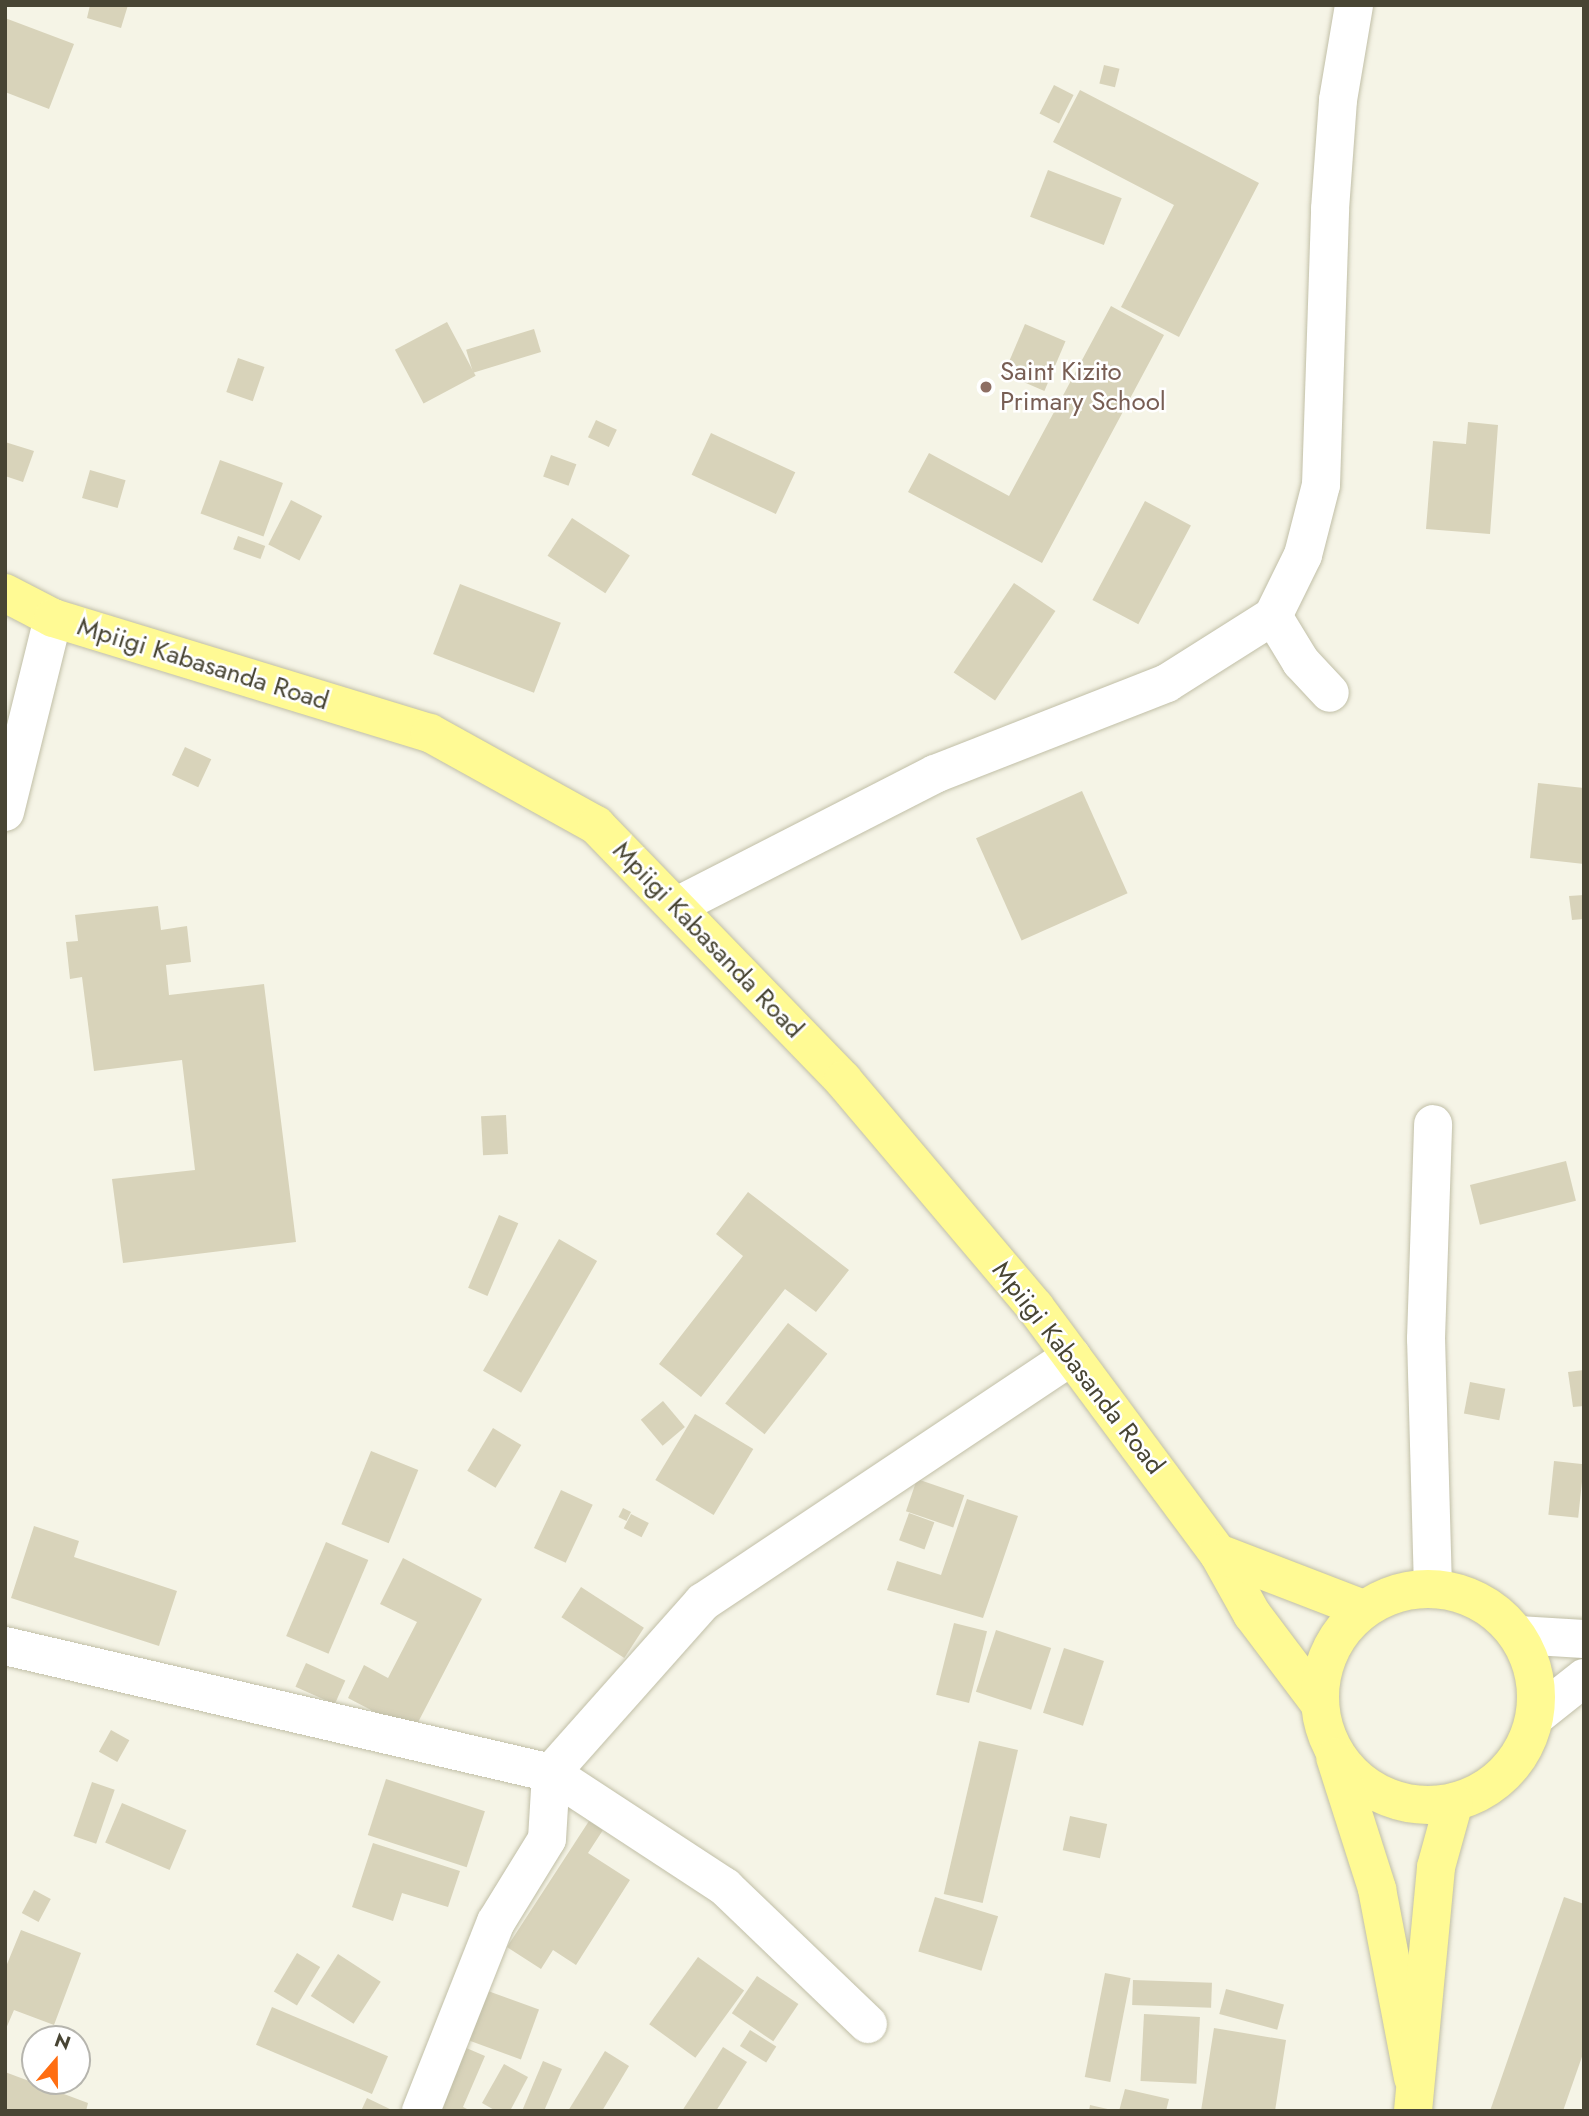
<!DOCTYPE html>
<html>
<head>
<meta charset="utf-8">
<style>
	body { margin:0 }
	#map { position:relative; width:1589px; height:2116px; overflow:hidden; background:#f5f4e6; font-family:Jost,sans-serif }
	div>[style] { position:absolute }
	.building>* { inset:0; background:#d8d3ba; transform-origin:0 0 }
	.roads { filter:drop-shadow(0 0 2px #c1bfa7) drop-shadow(0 0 2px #c1bfa7) }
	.minor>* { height:38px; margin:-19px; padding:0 19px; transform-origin:19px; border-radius:19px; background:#fff }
	.major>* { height:38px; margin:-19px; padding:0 19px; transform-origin:19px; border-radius:19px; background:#fffa94 }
	.major>.ring { margin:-19px; padding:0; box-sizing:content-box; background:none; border:38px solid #fffa94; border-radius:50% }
	.dots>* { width:19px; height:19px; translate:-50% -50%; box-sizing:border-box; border:4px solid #fff; border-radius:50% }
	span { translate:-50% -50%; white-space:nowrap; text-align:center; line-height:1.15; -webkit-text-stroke:5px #fff; paint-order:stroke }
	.education-label { font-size:26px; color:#785e54 }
	.left { translate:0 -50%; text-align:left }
	.street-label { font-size:26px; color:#484534 }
	.frame { position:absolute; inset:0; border:7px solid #484534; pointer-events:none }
	.north { position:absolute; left:21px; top:2025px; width:70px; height:70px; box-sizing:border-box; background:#fff; border:2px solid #b6b5ae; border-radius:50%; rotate:20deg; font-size:19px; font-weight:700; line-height:28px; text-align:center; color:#484534 }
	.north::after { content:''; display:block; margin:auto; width:24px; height:32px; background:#ff6e12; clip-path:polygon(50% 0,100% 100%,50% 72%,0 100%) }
</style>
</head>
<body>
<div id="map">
	<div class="building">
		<div style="clip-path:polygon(90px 5px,128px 5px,121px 28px,87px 18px)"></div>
		<div style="clip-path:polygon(5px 18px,74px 44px,49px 109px,5px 92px)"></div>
		<div style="left:1104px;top:65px;width:16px;height:19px;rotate:14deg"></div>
		<div style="left:1054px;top:85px;width:22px;height:32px;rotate:27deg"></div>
		<div style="clip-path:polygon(1080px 90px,1259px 183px,1179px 337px,1121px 307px,1174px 205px,1053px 142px)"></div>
		<div style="left:1048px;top:170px;width:79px;height:50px;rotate:21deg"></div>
		<div style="clip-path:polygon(1111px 306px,1164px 335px,1042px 563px,908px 492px,929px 453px,1009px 496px)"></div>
		<div style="left:447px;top:322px;width:61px;height:59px;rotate:62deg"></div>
		<div style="left:1025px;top:324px;width:44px;height:54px;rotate:23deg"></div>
		<div style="left:534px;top:329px;width:24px;height:71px;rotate:73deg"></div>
		<div style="left:238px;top:358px;width:28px;height:36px;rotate:19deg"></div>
		<div style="left:596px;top:420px;width:23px;height:19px;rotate:25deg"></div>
		<div style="clip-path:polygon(1468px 422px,1498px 425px,1490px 534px,1426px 529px,1433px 441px,1466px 444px)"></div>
		<div style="left:711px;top:433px;width:93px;height:46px;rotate:25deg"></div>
		<div style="clip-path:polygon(5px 442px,34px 451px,23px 482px,5px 476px)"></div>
		<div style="left:551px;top:455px;width:27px;height:23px;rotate:20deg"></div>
		<div style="left:220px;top:460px;width:67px;height:57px;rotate:20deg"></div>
		<div style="left:90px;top:470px;width:37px;height:29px;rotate:16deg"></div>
		<div style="left:291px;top:500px;width:35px;height:50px;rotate:27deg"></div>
		<div style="left:1145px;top:501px;width:52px;height:112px;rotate:28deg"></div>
		<div style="left:572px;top:518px;width:69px;height:45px;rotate:33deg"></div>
		<div style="left:238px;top:536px;width:29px;height:14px;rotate:20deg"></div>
		<div style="left:1014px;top:583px;width:50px;height:108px;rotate:34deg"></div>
		<div style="left:460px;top:584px;width:108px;height:75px;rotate:21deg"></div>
		<div style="left:185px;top:747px;width:29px;height:31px;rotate:25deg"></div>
		<div style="clip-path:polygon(1538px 783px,1584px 788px,1584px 864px,1530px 858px)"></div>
		<div style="left:1082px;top:791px;width:112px;height:116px;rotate:66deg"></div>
		<div style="clip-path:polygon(1584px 895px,1584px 919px,1572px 920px,1569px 896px)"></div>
		<div style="clip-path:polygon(158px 906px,161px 930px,187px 926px,191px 962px,166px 965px,169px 995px,264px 984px,296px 1242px,123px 1263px,112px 1179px,195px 1170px,182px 1060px,94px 1071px,82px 977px,70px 979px,66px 942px,78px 941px,75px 915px)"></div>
		<div style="left:506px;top:1115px;width:39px;height:25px;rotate:87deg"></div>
		<div style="left:1566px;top:1161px;width:41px;height:99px;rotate:76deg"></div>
		<div style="clip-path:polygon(748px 1192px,849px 1270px,816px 1312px,785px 1289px,701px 1397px,659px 1364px,743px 1256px,716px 1234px)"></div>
		<div style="left:499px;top:1215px;width:21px;height:79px;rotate:23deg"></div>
		<div style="left:559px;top:1239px;width:44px;height:152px;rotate:30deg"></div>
		<div style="left:788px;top:1323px;width:50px;height:102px;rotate:38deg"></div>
		<div style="clip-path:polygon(1584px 1370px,1584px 1406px,1573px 1407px,1568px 1372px)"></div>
		<div style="left:1470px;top:1382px;width:36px;height:32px;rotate:11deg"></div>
		<div style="left:663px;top:1401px;width:34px;height:29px;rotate:50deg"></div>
		<div style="left:695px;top:1414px;width:68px;height:77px;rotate:31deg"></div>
		<div style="left:493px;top:1428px;width:33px;height:50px;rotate:31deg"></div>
		<div style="left:371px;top:1451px;width:51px;height:79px;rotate:22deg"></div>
		<div style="left:1554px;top:1461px;width:30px;height:54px;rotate:6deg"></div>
		<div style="left:917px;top:1479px;width:50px;height:34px;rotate:19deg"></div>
		<div style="left:561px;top:1490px;width:35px;height:64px;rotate:25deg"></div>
		<div style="clip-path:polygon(967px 1499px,1018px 1516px,983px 1618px,887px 1590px,897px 1561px,941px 1575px)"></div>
		<div style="left:623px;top:1508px;width:9px;height:10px;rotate:27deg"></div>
		<div style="left:909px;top:1513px;width:27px;height:29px;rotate:20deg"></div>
		<div style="left:631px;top:1514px;width:20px;height:16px;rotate:27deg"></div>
		<div style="clip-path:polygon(34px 1526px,79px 1541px,74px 1557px,177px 1591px,159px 1646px,11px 1598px)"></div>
		<div style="left:326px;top:1542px;width:46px;height:102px;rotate:23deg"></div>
		<div style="clip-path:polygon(403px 1558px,482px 1599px,413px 1732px,348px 1698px,364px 1665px,388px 1678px,417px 1622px,380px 1604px)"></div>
		<div style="left:581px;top:1587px;width:75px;height:36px;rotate:33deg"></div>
		<div style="left:954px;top:1623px;width:34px;height:74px;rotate:14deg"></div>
		<div style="left:996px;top:1630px;width:58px;height:65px;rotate:18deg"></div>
		<div style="left:1064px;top:1648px;width:42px;height:68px;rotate:18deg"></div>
		<div style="left:306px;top:1663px;width:43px;height:26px;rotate:24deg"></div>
		<div style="left:111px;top:1730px;width:21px;height:25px;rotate:29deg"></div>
		<div style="left:979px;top:1741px;width:40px;height:157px;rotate:13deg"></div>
		<div style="left:386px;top:1779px;width:104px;height:59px;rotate:18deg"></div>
		<div style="left:92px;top:1782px;width:24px;height:57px;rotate:19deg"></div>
		<div style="left:122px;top:1803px;width:70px;height:43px;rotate:23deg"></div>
		<div style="left:1070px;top:1816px;width:38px;height:35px;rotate:12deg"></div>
		<div style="clip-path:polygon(589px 1821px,603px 1830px,588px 1853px,630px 1880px,576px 1965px,553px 1950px,541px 1969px,507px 1947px)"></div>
		<div style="clip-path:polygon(373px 1843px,460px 1871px,448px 1907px,402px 1893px,393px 1921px,352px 1907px)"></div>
		<div style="left:34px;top:1890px;width:19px;height:26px;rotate:28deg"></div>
		<div style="left:935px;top:1897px;width:66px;height:57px;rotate:17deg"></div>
		<div style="clip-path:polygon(1564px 1897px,1584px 1904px,1584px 2051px,1563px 2111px,1490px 2111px)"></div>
		<div style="clip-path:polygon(21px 1930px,81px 1953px,54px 2025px,14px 2010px,5px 2031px,5px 1969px)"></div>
		<div style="left:297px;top:1953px;width:27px;height:45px;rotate:31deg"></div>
		<div style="left:338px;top:1954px;width:51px;height:50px;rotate:33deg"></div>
		<div style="left:698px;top:1957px;width:57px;height:83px;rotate:36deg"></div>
		<div style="left:1105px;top:1973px;width:26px;height:106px;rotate:11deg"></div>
		<div style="left:757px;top:1976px;width:50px;height:45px;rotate:34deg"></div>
		<div style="left:1133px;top:1980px;width:79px;height:25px;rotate:2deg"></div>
		<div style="left:477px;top:1987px;width:66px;height:53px;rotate:20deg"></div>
		<div style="left:1226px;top:1989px;width:60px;height:26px;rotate:15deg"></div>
		<div style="left:272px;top:2007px;width:126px;height:41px;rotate:23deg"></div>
		<div style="left:1144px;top:2014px;width:56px;height:67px;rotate:3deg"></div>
		<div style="clip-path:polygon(1214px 2028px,1286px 2040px,1275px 2111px,1201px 2111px)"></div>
		<div style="left:750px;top:2030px;width:31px;height:19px;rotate:32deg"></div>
		<div style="clip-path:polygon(457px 2044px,485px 2056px,463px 2107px,471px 2111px,428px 2111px)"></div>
		<div style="clip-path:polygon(723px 2047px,747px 2062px,716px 2111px,682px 2111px)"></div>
		<div style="clip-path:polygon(605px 2051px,629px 2066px,602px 2111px,568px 2111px)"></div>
		<div style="clip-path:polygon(543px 2061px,562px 2069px,544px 2111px,522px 2111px)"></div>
		<div style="clip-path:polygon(504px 2064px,528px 2077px,510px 2111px,496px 2111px,482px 2103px)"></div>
		<div style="clip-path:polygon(5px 2072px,88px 2103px,86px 2111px,5px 2111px)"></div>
		<div style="clip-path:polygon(1125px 2089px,1169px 2099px,1166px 2111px,1119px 2111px)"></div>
		<div style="clip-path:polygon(367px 2098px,394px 2111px,361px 2111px)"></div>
		<div style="clip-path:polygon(1090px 2105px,1112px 2110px,1112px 2111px,1089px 2111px)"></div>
	</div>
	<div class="roads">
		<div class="minor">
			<div style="left:1273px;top:616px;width:54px;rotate:58.7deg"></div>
			<div style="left:1301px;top:662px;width:42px;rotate:46.9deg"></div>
			<div style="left:5px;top:812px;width:200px;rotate:-76.1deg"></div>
			<div style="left:677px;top:906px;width:290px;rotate:-27.1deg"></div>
			<div style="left:935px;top:774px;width:249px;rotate:-21.4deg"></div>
			<div style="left:1167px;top:683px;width:125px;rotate:-32.3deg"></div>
			<div style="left:1273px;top:616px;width:68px;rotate:-63.8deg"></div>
			<div style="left:1303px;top:555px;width:72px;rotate:-75.6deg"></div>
			<div style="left:1321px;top:485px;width:276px;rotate:-88.1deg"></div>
			<div style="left:1330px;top:209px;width:109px;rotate:-85.8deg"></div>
			<div style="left:1338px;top:100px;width:96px;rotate:-80.4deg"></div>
			<div style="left:1433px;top:1588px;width:249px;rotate:-91.6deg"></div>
			<div style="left:1426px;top:1339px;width:215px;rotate:-88.1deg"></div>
			<div style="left:1518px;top:1635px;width:66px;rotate:3.5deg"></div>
			<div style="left:5px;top:1646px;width:561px;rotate:13.09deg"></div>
			<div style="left:551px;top:1773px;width:208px;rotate:33.2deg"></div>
			<div style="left:725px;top:1887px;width:198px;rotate:43.8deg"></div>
			<div style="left:1536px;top:1716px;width:61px;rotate:-38.4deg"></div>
			<div style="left:421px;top:2111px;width:203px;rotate:-68.4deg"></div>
			<div style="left:496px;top:1922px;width:97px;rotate:-58.4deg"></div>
			<div style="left:547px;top:1839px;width:66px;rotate:-86.5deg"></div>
			<div style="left:551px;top:1773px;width:229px;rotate:-48.4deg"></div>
			<div style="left:703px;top:1602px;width:443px;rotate:-33.7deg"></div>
		</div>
		<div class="major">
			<div style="left:5px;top:593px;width:54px;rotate:27.5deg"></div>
			<div style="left:53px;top:618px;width:394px;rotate:17deg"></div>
			<div style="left:430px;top:733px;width:190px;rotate:29deg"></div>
			<div style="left:596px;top:825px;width:355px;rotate:45.9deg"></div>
			<div style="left:843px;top:1080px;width:297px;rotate:49.8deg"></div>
			<div style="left:1035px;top:1307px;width:307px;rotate:53.4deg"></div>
			<div style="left:1218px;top:1553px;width:70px;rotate:60.9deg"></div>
			<div style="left:1252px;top:1614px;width:111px;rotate:53deg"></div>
			<div style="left:1218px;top:1553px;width:155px;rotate:21.1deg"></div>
			<div class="ring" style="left:1320px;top:1589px;width:178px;height:178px"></div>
			<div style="left:1335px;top:1757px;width:139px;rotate:72.3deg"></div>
			<div style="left:1377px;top:1889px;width:192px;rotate:79.2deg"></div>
			<div style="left:1413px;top:2111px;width:245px;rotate:-84.6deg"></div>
			<div style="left:1436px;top:1867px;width:67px;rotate:-74.5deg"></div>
		</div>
	</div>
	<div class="dots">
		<div style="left:986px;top:387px;background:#8d6e63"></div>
	</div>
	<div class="education-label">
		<span class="left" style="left:1000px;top:387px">Saint Kizito<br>Primary School</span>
	</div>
	<div class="street-label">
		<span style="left:203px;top:664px;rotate:17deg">Mpiigi Kabasanda Road</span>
		<span style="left:708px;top:940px;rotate:46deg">Mpiigi Kabasanda Road</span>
		<span style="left:1078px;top:1368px;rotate:52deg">Mpiigi Kabasanda Road</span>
	</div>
	<div class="frame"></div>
	<div class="north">N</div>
</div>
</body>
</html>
